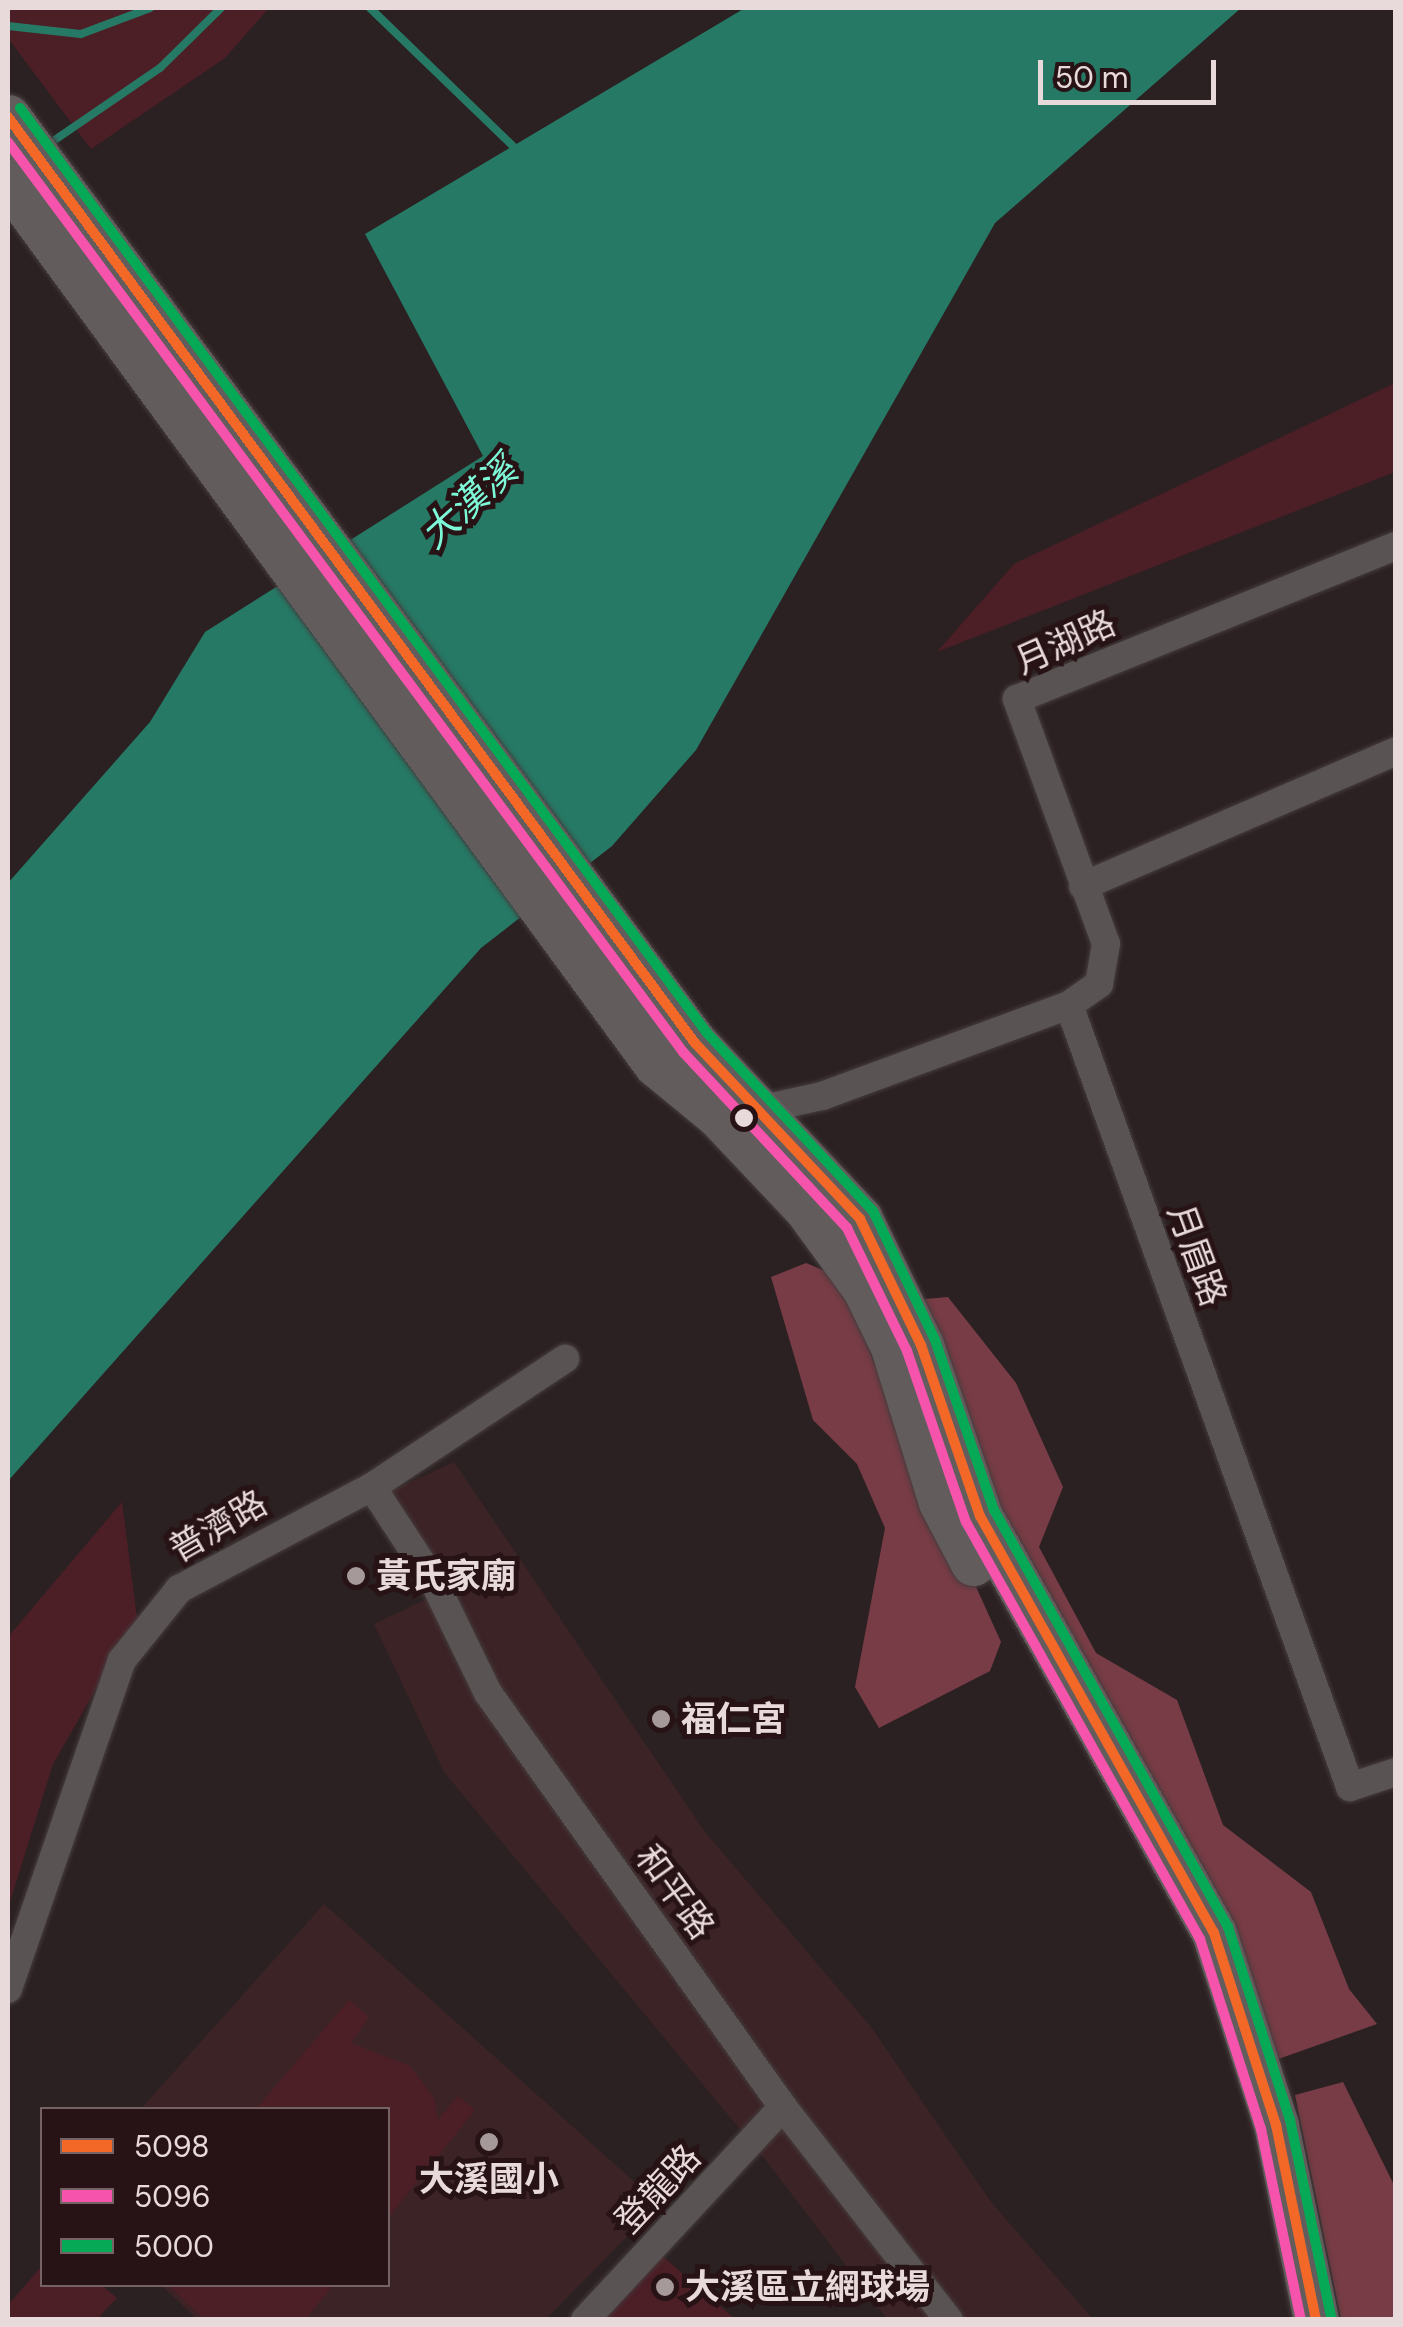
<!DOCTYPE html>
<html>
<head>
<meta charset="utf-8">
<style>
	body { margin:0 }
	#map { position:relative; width:1403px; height:2327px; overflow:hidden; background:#2c2122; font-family:"DM Sans","Noto Sans TC",sans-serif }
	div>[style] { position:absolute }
	.built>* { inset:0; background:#3c2326 }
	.green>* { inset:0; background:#4c1e26 }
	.forest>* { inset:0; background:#773c45 }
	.water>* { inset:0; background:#267965 }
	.stream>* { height:8px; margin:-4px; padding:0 4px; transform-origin:4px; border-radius:4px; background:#267965 }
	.roads { filter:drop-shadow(0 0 2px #453c3d) drop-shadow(0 0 2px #453c3d) }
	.minor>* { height:28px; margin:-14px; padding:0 14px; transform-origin:14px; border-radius:14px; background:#595353 }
	.primary>* { height:45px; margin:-22.5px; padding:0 22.5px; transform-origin:22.5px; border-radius:22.5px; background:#625c5d }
	.bus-1>* { height:10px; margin:-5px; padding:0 5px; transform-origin:5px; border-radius:5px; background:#f36827 }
	.bus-2>* { height:10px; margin:-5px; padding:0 5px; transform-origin:5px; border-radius:5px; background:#f653ac }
	.bus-3>* { height:10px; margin:-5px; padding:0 5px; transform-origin:5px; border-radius:5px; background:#06aa56 }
	.dots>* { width:28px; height:28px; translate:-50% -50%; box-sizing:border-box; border:5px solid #271315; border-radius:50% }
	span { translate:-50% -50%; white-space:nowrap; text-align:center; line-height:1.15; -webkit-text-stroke:10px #271315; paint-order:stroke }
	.street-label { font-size:35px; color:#e8d9da }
	.poi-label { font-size:35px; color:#e8d9da; font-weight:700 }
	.left { translate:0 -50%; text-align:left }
	.water-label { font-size:38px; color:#7df9d7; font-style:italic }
	.frame { position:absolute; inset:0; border:10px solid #e8d9da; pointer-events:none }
	.legend { position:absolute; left:40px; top:2107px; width:350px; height:180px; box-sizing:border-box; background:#271315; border:2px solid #746264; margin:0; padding:12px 18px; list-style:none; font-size:30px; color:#e8d9da }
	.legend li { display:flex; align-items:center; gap:20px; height:50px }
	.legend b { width:50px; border:2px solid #746264 }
	.scale { position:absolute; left:1038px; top:60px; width:178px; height:45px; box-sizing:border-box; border:5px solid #e8d9da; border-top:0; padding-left:12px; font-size:30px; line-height:35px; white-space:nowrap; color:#e8d9da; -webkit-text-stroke:8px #271315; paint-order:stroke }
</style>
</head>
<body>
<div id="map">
	<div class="built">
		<div style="clip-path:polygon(454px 1462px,705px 1832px,871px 2027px,991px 2202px,1093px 2319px,887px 2319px,768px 2163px,444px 1772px,374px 1624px,448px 1589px,391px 1491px)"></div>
		<div style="clip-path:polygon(324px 1904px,659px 2204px,546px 2319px,197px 2319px,161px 2285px,388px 2284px,388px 2110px,140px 2110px)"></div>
	</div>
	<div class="green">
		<div style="clip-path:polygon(8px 8px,269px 8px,225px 58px,91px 149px,8px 38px)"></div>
		<div style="clip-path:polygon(1395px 383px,1395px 472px,937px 652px,1014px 564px)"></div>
		<div style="clip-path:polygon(122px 1502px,137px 1618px,53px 1764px,8px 1908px,8px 1637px)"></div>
		<div style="clip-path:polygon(349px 2000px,369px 2017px,351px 2043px,410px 2066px,434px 2098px,438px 2119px,458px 2096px,475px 2110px,388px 2218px,388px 2110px,256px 2109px)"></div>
		<div style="clip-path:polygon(660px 2254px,735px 2319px,603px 2320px)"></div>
		<div style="clip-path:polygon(42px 2266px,42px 2284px,101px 2285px,117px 2298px,97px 2319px,8px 2319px,8px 2305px)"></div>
		<div style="clip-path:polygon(168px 2285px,333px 2285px,305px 2320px,204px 2319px)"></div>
	</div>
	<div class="forest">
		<div style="clip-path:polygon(806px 1263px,835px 1275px,1001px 1642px,990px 1671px,879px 1728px,855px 1687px,885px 1528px,857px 1464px,813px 1420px,771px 1277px)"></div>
		<div style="clip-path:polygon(948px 1297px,1016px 1383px,1063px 1487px,1039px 1547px,1096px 1653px,1177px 1700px,1223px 1825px,1311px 1892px,1349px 1989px,1377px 2024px,1270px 2062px,988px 1505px,932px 1345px,925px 1299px)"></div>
		<div style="clip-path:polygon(1343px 2082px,1395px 2187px,1395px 2319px,1341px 2319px,1295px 2095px)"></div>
	</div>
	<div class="water">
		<div style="clip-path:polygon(745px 8px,1241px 8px,995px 223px,696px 750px,612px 846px,481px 948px,8px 1481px,8px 883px,150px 722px,205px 632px,483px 456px,365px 234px)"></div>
	</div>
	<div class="stream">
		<div style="left:370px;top:8px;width:206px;rotate:44deg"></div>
		<div style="left:8px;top:26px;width:73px;rotate:6.3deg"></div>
		<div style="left:81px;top:34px;width:74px;rotate:-20.6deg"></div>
		<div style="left:46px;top:146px;width:138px;rotate:-34.4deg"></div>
		<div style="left:160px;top:68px;width:86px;rotate:-44.5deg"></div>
	</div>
	<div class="roads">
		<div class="minor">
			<div style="left:1083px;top:886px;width:341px;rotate:-23.3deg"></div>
			<div style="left:1069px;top:1005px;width:37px;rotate:-35deg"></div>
			<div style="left:1099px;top:984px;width:41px;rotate:-80.1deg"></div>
			<div style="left:1106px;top:944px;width:261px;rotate:-110deg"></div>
			<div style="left:1017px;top:699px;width:409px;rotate:-22deg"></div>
			<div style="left:749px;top:1112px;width:75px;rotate:-12.4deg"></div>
			<div style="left:822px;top:1096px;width:263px;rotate:-20.2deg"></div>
			<div style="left:1069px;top:1005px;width:831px;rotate:70.23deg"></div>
			<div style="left:1350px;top:1787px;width:48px;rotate:-18.1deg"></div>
			<div style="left:372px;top:1487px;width:113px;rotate:56.9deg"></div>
			<div style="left:434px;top:1582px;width:123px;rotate:64.1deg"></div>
			<div style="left:488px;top:1693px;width:508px;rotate:54.53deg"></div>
			<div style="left:783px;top:2107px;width:270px;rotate:52.1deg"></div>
			<div style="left:8px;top:1989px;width:348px;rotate:-70.9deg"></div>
			<div style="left:122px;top:1660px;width:91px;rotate:-51.2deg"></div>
			<div style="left:179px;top:1589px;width:218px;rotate:-27.9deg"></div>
			<div style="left:372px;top:1487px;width:232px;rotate:-33.6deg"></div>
			<div style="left:585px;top:2320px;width:291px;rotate:-47.1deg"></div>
		</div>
		<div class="primary">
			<div style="left:8px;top:117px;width:1153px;rotate:53.43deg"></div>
			<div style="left:695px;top:1043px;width:241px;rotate:46.8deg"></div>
			<div style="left:860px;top:1219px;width:140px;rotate:64.2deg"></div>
			<div style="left:921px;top:1345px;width:181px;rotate:71deg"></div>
			<div style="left:980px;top:1516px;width:478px;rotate:60.7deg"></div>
			<div style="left:1214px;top:1933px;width:202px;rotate:72.1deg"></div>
			<div style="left:1276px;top:2125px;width:199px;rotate:78.4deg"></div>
			<div style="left:8px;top:181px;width:1095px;rotate:53.73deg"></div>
			<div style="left:656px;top:1064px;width:80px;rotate:39.4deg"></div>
			<div style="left:718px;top:1115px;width:128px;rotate:46.6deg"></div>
			<div style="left:806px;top:1208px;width:100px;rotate:53.9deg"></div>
			<div style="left:865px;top:1289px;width:64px;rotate:64.2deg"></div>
			<div style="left:893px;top:1347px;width:162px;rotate:72.8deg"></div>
			<div style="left:941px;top:1502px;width:69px;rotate:62.3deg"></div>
		</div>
	</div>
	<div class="bus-1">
		<div style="left:8px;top:117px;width:1153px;rotate:53.43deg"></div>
		<div style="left:695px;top:1043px;width:241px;rotate:46.8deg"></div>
		<div style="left:860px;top:1219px;width:140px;rotate:64.2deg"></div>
		<div style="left:921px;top:1345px;width:181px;rotate:71deg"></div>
		<div style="left:980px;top:1516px;width:478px;rotate:60.7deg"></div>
		<div style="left:1214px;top:1933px;width:202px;rotate:72.1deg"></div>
		<div style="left:1276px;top:2125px;width:199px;rotate:78.4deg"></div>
	</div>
	<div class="bus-2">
		<div style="left:8px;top:142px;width:1133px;rotate:53.43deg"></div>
		<div style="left:683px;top:1052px;width:241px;rotate:47deg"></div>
		<div style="left:847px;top:1228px;width:137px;rotate:64deg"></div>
		<div style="left:907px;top:1351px;width:181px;rotate:71deg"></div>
		<div style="left:966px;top:1522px;width:478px;rotate:60.7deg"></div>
		<div style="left:1200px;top:1939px;width:200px;rotate:72.2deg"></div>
		<div style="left:1261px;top:2129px;width:195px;rotate:78.2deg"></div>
	</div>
	<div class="bus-3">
		<div style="left:20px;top:108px;width:1152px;rotate:53.4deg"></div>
		<div style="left:707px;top:1033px;width:243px;rotate:47deg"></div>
		<div style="left:873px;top:1211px;width:143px;rotate:64.3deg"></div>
		<div style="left:935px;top:1340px;width:180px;rotate:70.9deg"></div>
		<div style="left:994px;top:1510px;width:478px;rotate:60.7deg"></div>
		<div style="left:1228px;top:1927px;width:203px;rotate:72.2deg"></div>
		<div style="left:1290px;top:2120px;width:201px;rotate:78.2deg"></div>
	</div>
	<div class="dots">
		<div style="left:744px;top:1118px;background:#e8d9da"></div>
		<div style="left:356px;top:1576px;background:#a6999a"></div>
		<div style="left:661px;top:1719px;background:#a6999a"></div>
		<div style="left:489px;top:2142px;background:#a6999a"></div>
		<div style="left:665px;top:2287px;background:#a6999a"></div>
	</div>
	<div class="street-label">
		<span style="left:1065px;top:642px;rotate:-24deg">月湖路</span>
		<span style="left:1197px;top:1255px;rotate:70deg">月眉路</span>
		<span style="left:218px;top:1526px;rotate:-30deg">普濟路</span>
		<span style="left:675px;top:1892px;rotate:54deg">和平路</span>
		<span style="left:658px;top:2189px;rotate:-47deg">登龍路</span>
	</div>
	<div class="poi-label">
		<span class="left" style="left:376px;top:1576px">黃氏家廟</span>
		<span class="left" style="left:681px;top:1719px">福仁宮</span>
		<span style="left:489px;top:2179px">大溪國小</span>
		<span class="left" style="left:685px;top:2287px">大溪區立網球場</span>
	</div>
	<div class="water-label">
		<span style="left:469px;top:503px;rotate:-42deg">大漢溪</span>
	</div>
	<div class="frame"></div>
	<ul class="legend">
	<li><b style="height:12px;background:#f36827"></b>5098</li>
	<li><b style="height:12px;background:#f653ac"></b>5096</li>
	<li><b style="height:12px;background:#06aa56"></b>5000</li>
	</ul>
	<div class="scale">50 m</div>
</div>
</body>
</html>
